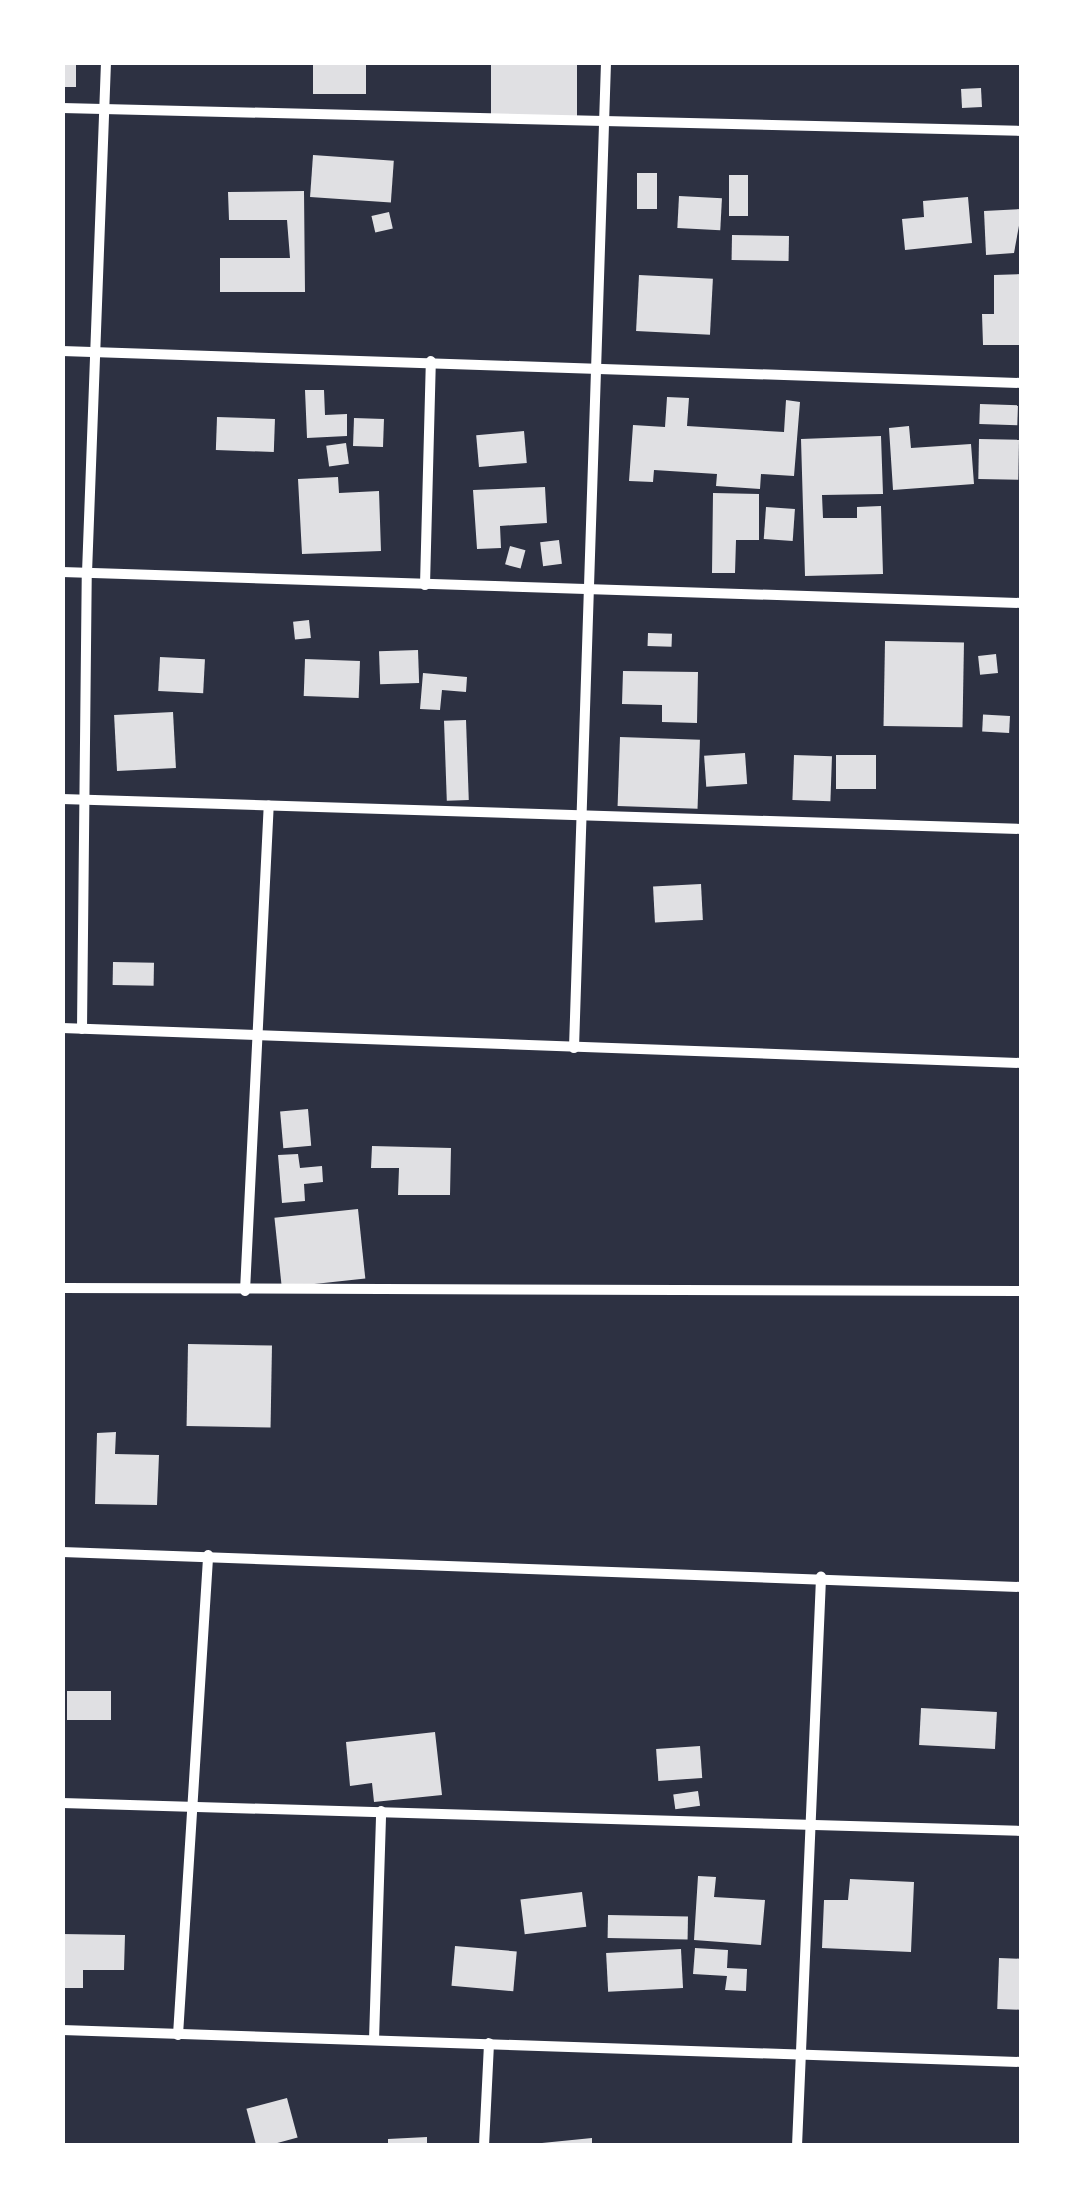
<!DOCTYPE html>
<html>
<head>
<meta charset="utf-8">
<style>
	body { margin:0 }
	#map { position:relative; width:1084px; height:2208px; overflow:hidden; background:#2d3142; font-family:"Public Sans",sans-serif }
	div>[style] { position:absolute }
	.building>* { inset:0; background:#e0e0e3; transform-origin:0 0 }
	.minor>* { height:10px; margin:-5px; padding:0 5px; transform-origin:5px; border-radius:5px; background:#fff }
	span { translate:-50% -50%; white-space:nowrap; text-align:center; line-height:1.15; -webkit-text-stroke:9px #fff; paint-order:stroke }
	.frame { position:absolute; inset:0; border:65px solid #fff; pointer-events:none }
</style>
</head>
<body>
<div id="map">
	<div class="building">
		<div style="left:62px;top:62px;width:14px;height:25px"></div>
		<div style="left:313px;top:62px;width:53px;height:32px"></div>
		<div style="left:491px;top:62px;width:86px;height:54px"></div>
		<div style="left:981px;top:88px;width:19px;height:20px;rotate:87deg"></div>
		<div style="left:313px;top:155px;width:81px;height:42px;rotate:4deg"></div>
		<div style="left:637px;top:173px;width:20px;height:36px"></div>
		<div style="left:729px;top:175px;width:19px;height:41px"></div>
		<div style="clip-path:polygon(304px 191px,305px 292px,220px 292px,220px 258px,290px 258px,287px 220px,229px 220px,228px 192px)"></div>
		<div style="left:679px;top:196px;width:43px;height:32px;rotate:3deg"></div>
		<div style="clip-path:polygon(968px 197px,972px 243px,905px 250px,902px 219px,924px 217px,923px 201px)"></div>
		<div style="clip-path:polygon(1022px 209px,1014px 253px,986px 255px,984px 211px)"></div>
		<div style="left:389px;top:212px;width:17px;height:18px;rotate:77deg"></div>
		<div style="left:732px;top:235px;width:57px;height:25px;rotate:1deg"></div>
		<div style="clip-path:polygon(1022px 274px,1022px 345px,983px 345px,982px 314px,994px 314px,994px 275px)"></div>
		<div style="left:639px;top:275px;width:74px;height:56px;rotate:3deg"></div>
		<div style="clip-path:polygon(305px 390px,324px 390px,325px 415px,347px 414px,347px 436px,307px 438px)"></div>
		<div style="clip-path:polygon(667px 397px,689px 398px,687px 426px,784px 432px,786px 400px,800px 402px,794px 476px,761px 474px,760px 489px,716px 486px,717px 474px,654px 470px,653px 482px,629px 481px,633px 425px,665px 427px)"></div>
		<div style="left:980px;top:404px;width:38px;height:20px;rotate:2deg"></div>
		<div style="left:217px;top:417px;width:58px;height:33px;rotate:2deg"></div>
		<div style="left:354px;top:418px;width:30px;height:28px;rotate:2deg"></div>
		<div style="clip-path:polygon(909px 426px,911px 448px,971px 444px,974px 484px,893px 490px,889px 428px)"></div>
		<div style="left:524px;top:431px;width:32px;height:48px;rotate:85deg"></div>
		<div style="clip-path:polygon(881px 436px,883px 494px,822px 495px,823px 518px,857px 518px,857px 507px,881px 506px,883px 574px,805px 576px,801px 439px)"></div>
		<div style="left:979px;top:439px;width:40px;height:40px;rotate:1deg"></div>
		<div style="left:346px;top:443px;width:21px;height:20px;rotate:82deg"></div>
		<div style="clip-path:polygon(338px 477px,339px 493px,379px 491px,381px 551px,302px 554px,298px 479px)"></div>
		<div style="clip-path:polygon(545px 487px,547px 523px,500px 526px,501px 548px,477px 549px,473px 490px)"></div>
		<div style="clip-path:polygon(713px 493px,759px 494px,759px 540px,736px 540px,735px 573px,712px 573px)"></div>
		<div style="left:766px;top:507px;width:29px;height:32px;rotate:4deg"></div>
		<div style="left:559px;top:540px;width:24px;height:19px;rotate:83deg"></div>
		<div style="left:510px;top:546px;width:16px;height:19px;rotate:15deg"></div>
		<div style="left:309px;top:620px;width:18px;height:16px;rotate:84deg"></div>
		<div style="left:648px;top:633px;width:24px;height:13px;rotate:2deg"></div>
		<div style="left:885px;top:641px;width:79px;height:85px;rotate:1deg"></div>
		<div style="left:418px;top:650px;width:33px;height:39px;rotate:88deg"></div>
		<div style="left:996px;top:654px;width:19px;height:18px;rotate:84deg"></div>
		<div style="left:160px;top:657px;width:45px;height:34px;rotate:3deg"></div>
		<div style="left:305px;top:659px;width:55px;height:37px;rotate:2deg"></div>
		<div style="clip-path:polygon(623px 671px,698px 672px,697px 723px,662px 722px,662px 705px,622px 704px)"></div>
		<div style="clip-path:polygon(423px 673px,467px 677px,466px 692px,442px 690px,440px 710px,420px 709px)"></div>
		<div style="left:173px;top:712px;width:56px;height:59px;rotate:87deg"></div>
		<div style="left:1010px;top:716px;width:17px;height:27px;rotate:93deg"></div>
		<div style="left:466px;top:720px;width:80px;height:22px;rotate:88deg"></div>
		<div style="left:620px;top:737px;width:80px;height:69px;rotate:2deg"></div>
		<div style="left:745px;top:753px;width:31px;height:41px;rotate:86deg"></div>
		<div style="left:794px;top:755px;width:38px;height:45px;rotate:2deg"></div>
		<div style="left:836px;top:755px;width:40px;height:34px"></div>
		<div style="left:701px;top:884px;width:36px;height:48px;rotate:87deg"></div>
		<div style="left:113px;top:962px;width:41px;height:23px;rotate:1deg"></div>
		<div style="left:308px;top:1109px;width:37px;height:28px;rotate:85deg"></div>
		<div style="clip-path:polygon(372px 1146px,451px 1148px,450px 1195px,398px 1195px,399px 1168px,371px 1168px)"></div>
		<div style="clip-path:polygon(298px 1154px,300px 1168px,322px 1166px,323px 1182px,304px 1184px,305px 1201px,282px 1203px,278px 1155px)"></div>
		<div style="left:358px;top:1209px;width:70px;height:84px;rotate:84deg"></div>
		<div style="left:188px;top:1344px;width:84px;height:82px;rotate:1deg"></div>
		<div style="clip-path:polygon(116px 1432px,115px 1454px,159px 1455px,157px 1505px,95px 1504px,97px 1433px)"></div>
		<div style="left:67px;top:1691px;width:44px;height:29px"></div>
		<div style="left:921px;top:1708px;width:76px;height:37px;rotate:3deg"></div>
		<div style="clip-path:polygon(435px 1732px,442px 1795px,374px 1802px,372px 1783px,350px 1786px,346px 1742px)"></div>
		<div style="left:700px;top:1746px;width:32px;height:44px;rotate:86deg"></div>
		<div style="left:698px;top:1791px;width:15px;height:25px;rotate:82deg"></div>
		<div style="clip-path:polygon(698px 1876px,716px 1877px,714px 1897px,765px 1900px,761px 1945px,694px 1940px)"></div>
		<div style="clip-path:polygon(850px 1879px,914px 1882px,911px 1952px,822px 1948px,824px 1900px,848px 1900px)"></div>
		<div style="left:582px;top:1892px;width:35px;height:62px;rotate:83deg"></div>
		<div style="left:608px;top:1915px;width:80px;height:23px;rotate:1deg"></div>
		<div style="clip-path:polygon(62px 1934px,125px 1935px,124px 1970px,83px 1970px,83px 1988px,62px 1988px)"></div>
		<div style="left:455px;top:1946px;width:62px;height:40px;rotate:5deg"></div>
		<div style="clip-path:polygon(695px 1948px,728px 1950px,727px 1968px,747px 1969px,746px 1991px,725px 1990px,727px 1976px,693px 1974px)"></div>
		<div style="left:681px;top:1949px;width:39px;height:75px;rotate:87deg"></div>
		<div style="left:999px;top:1958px;width:23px;height:51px;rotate:2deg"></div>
		<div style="left:287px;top:2098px;width:41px;height:42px;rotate:75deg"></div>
		<div style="clip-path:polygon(427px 2137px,427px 2146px,388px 2146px,388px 2139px)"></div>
		<div style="clip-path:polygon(592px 2138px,592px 2146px,542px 2146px,542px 2143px)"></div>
	</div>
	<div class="minor">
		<div style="left:62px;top:108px;width:960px;rotate:1.37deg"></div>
		<div style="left:62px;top:351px;width:961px;rotate:1.91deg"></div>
		<div style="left:62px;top:572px;width:961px;rotate:1.85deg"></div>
		<div style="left:425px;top:585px;width:224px;rotate:-88.5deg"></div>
		<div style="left:62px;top:799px;width:960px;rotate:1.79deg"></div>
		<div style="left:62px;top:1028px;width:961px;rotate:2.09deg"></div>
		<div style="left:82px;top:1029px;width:456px;rotate:-89.4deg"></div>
		<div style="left:87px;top:573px;width:511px;rotate:-87.87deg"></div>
		<div style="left:574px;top:1048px;width:987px;rotate:-88.14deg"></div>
		<div style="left:62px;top:1288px;width:960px;rotate:0.18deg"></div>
		<div style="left:245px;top:1291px;width:486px;rotate:-87.2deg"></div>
		<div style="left:62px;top:1552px;width:961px;rotate:2.09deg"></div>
		<div style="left:62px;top:1803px;width:960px;rotate:1.67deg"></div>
		<div style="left:62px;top:2030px;width:961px;rotate:1.91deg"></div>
		<div style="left:178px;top:2035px;width:481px;rotate:-86.4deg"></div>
		<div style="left:374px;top:2040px;width:229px;rotate:-88.2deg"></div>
		<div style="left:484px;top:2146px;width:103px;rotate:-87.2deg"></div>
		<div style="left:797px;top:2146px;width:570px;rotate:-87.58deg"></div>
	</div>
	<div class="frame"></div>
</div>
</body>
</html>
